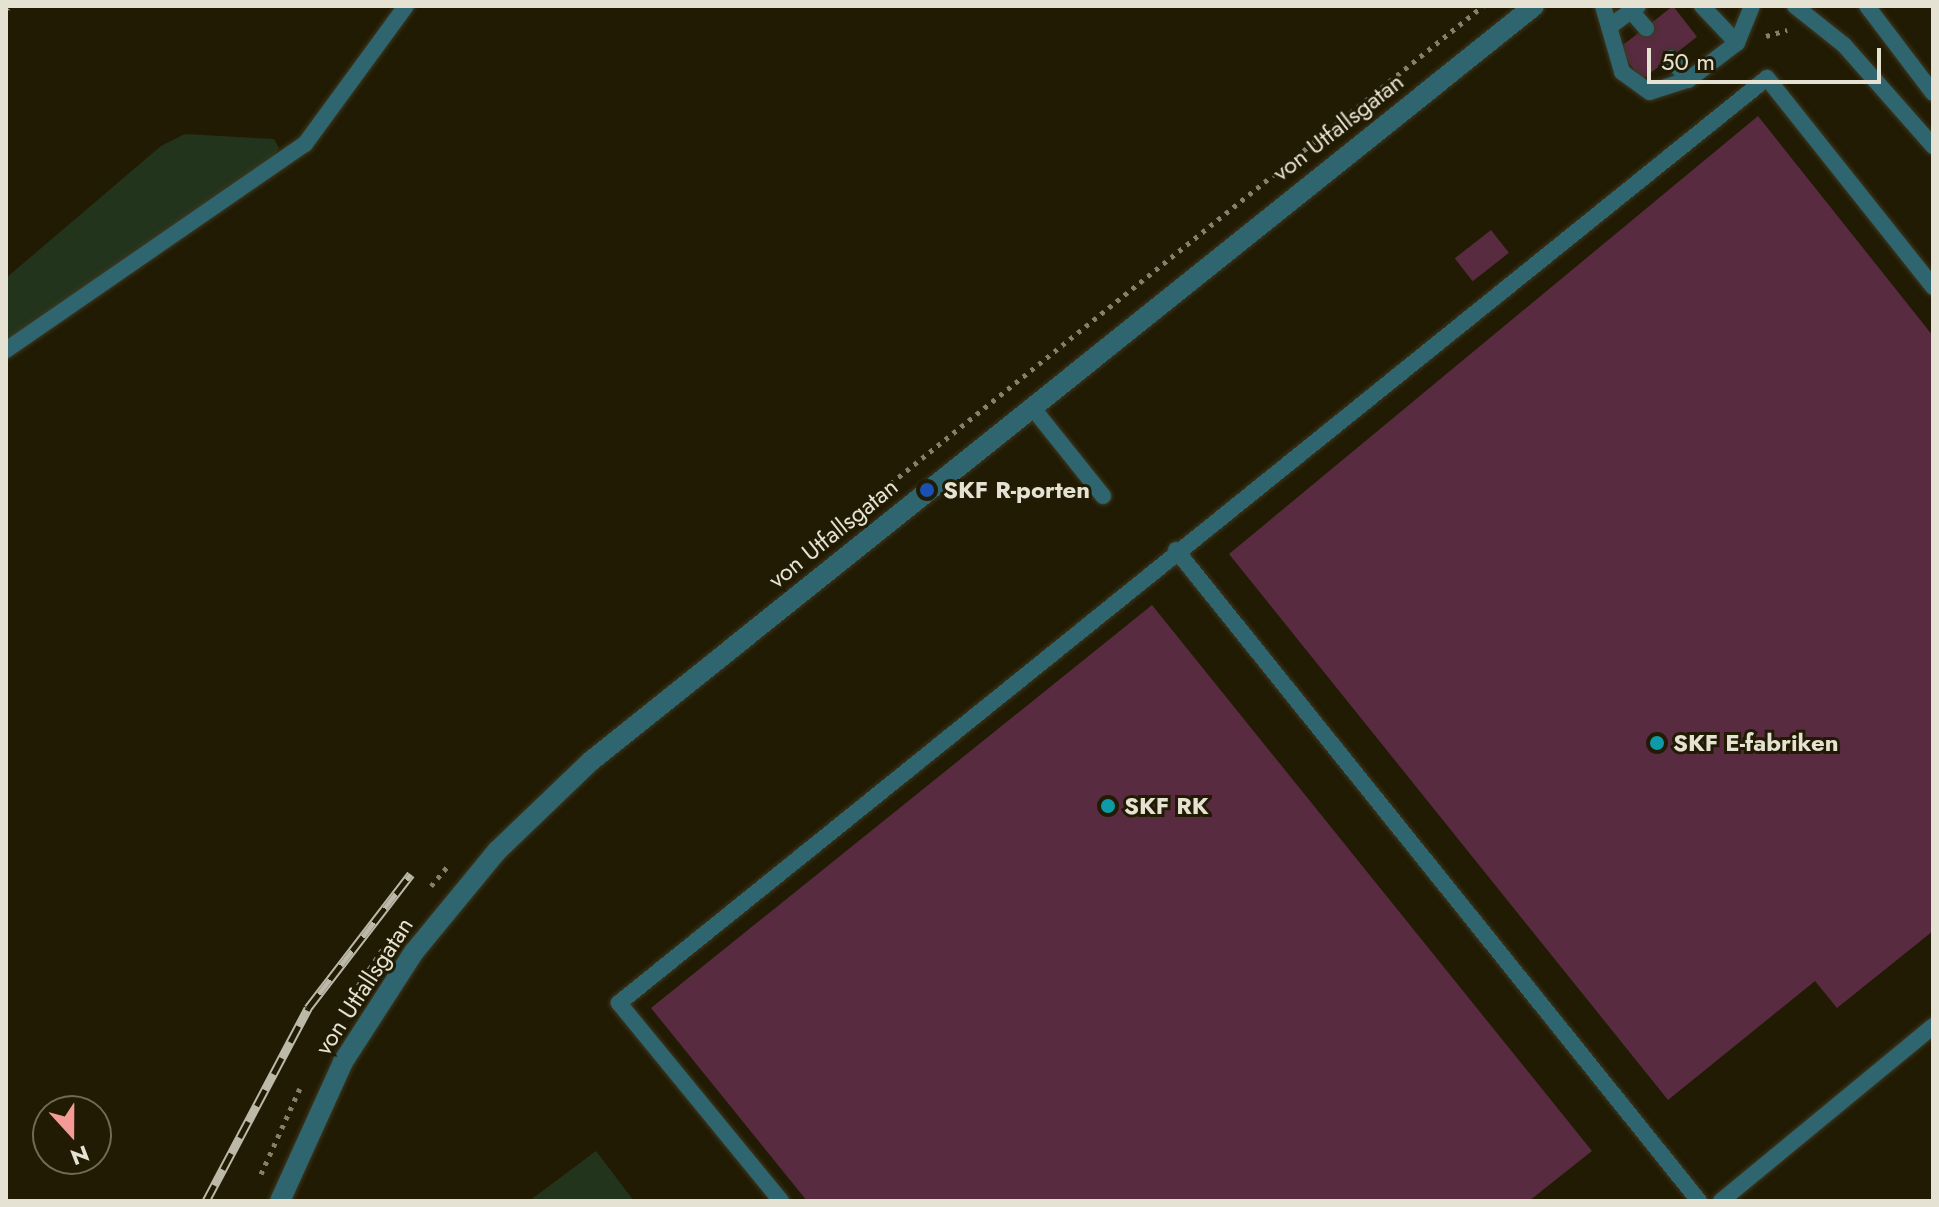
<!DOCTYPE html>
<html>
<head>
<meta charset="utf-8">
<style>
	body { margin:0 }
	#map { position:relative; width:1939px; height:1207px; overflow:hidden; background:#221b03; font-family:Jost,sans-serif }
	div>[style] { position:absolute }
	.green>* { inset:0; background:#23341d }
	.building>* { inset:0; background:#582b40; transform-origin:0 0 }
	.path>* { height:5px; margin-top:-2.5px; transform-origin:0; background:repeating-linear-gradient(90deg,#85806c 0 4px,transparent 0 10px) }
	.roads { filter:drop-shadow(0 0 2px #3d3720) drop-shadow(0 0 2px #3d3720) }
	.service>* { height:16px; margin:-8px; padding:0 8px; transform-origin:8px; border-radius:8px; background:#2e656e }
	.tertiary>* { height:20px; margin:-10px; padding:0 10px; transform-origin:10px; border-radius:10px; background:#2e656e }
	.rail>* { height:9px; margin-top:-4.5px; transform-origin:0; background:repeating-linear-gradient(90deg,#221b03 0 18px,#bdb9a9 0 36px); box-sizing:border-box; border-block:2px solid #bdb9a9 }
	.dots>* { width:22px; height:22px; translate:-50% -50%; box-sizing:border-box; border:4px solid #221b03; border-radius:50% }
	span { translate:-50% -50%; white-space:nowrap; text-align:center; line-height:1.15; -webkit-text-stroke:6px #221b03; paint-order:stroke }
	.street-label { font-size:24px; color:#e5e2d3 }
	.poi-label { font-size:24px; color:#e5e2d3; font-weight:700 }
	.left { translate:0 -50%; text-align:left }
	.frame { position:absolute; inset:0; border:8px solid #e5e2d3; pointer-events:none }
	.north { position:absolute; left:32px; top:1095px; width:80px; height:80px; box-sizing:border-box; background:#221b03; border:2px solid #706b56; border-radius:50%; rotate:159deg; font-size:22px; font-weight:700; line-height:32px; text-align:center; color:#e5e2d3 }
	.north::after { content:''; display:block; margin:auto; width:28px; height:36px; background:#f59b97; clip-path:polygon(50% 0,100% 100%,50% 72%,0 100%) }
	.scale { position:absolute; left:1647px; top:48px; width:234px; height:36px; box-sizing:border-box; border:4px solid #e5e2d3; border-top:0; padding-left:10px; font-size:24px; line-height:28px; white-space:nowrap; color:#e5e2d3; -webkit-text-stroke:6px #221b03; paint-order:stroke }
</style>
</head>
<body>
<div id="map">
	<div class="green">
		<div style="clip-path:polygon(185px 134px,274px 139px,279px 148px,272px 161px,6px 345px,6px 278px,161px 146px)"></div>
		<div style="clip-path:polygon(596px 1151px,634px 1201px,529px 1201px)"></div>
	</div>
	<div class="building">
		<div style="left:1673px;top:6px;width:39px;height:70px;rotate:52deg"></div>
		<div style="clip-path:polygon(1758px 116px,1933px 336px,1933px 931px,1837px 1008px,1815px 981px,1668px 1100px,1229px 554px)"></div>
		<div style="left:1491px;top:230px;width:29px;height:46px;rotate:52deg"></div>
		<div style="clip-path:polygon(1152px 605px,1592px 1151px,1529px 1201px,807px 1201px,651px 1008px)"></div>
	</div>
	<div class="path">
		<div style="left:1766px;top:36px;width:22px;rotate:-16deg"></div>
		<div style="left:844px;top:521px;width:821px;rotate:-38.87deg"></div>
		<div style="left:431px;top:886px;width:26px;rotate:-50deg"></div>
		<div style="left:358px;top:986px;width:50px;rotate:-56.3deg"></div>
		<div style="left:261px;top:1174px;width:94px;rotate:-65.6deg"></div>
	</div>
	<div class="roads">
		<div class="service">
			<div style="left:1603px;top:6px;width:69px;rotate:73.9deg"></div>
			<div style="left:1622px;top:72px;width:34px;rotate:36deg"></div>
			<div style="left:1650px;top:92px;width:40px;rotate:-18deg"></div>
			<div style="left:1688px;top:80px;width:61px;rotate:-37.1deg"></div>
			<div style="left:1737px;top:43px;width:40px;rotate:-68deg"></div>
			<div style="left:1702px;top:6px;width:51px;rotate:46.6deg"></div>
			<div style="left:1795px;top:6px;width:63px;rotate:38.5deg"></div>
			<div style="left:1844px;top:45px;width:135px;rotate:48.6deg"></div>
			<div style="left:1867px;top:6px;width:109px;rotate:52.8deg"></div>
			<div style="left:1631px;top:11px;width:23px;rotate:49deg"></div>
			<div style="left:1609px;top:27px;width:36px;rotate:-36deg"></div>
			<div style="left:1671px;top:58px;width:28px;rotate:52deg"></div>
			<div style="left:6px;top:350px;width:363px;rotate:-34.6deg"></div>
			<div style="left:305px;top:144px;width:171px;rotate:-53.8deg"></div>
			<div style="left:1032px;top:407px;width:114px;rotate:51.4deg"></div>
			<div style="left:1176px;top:550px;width:835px;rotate:51.22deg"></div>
			<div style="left:781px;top:1201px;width:256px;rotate:-129.3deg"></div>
			<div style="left:619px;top:1003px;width:1474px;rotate:-38.86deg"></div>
			<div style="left:1767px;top:78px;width:267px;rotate:51.5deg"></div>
			<div style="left:1721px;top:1201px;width:275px;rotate:-39.5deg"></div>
		</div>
		<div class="tertiary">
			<div style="left:280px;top:1201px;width:153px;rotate:-65.6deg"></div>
			<div style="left:343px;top:1062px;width:131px;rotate:-57.2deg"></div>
			<div style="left:414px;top:952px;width:131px;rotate:-50.6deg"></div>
			<div style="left:497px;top:851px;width:130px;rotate:-43.8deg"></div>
			<div style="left:591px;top:761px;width:1208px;rotate:-38.68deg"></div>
		</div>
	</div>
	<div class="rail">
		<div style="left:6px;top:7px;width:1px;rotate:-45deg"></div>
		<div style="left:206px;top:1201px;width:218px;rotate:-62.1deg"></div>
		<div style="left:308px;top:1008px;width:169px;rotate:-52.5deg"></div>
	</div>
	<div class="dots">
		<div style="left:927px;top:490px;background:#1a4fb4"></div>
		<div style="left:1657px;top:743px;background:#0f9aa8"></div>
		<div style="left:1108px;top:806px;background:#0f9aa8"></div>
	</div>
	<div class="street-label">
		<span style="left:1338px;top:127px;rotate:-38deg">von Utfallsgatan</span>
		<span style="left:833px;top:533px;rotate:-39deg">von Utfallsgatan</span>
		<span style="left:364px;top:986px;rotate:-57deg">von Utfallsgatan</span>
	</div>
	<div class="poi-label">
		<span class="left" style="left:943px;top:490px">SKF R-porten</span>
		<span class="left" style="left:1673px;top:743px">SKF E-fabriken</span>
		<span class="left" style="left:1124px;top:806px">SKF RK</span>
	</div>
	<div class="frame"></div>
	<div class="north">N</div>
	<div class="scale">50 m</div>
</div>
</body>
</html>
